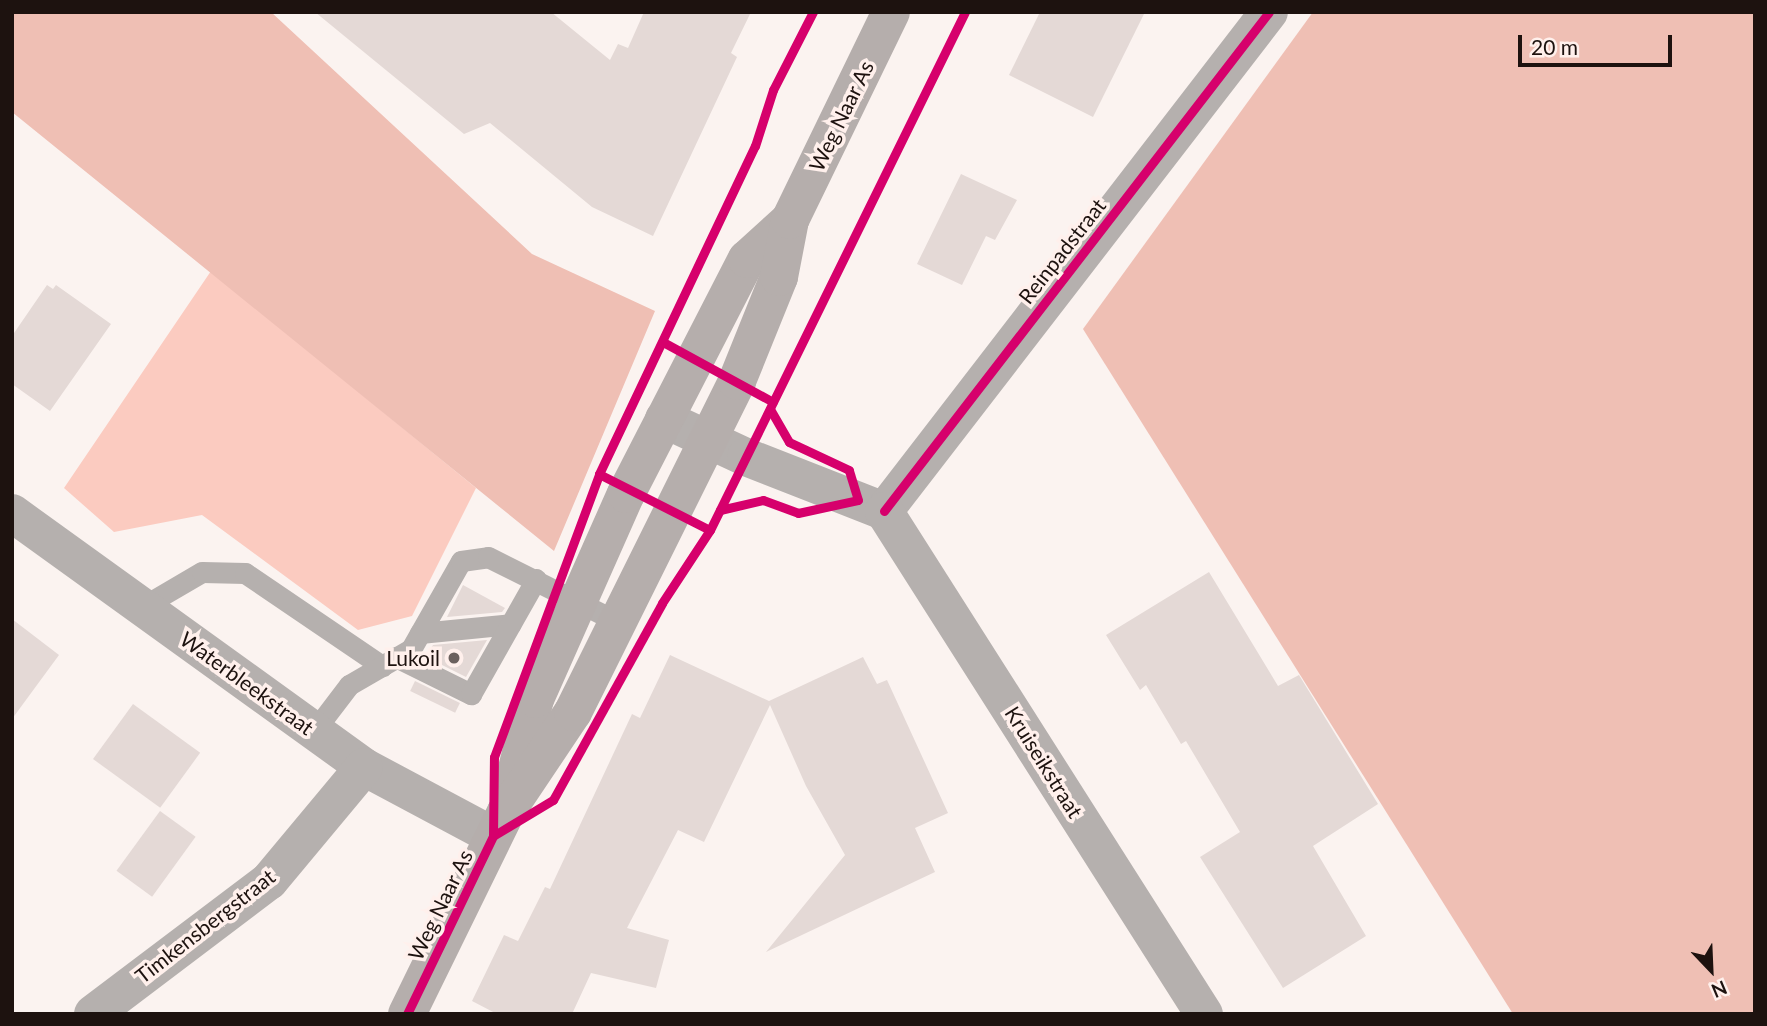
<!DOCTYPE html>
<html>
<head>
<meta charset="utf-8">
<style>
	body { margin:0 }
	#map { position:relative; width:1767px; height:1026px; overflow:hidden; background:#fbf3f0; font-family:Lato,sans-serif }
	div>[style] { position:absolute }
	.green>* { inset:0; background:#fbcbc0 }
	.forest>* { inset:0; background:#efbfb4 }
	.building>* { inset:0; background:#e4d9d6; transform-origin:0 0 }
	.service>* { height:21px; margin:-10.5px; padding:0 10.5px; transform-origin:10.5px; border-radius:10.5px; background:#b5b0ae }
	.minor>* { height:38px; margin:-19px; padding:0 19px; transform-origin:19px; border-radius:19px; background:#b5b0ae }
	.secondary>* { height:38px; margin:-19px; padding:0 19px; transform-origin:19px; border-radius:19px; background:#b5aeac }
	.cycleway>* { height:9px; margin:-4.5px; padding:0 4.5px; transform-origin:4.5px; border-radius:4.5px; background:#d6006c }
	.dots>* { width:19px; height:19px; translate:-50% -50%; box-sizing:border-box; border:4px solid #fff0ec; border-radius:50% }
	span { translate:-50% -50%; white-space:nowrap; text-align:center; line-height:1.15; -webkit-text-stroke:7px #fff0ec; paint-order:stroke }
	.street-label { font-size:21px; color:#1d120f }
	.poi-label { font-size:21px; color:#1d120f }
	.right { translate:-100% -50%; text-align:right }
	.frame { position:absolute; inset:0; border:14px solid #1d120f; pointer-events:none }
	.north { position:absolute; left:1676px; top:935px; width:70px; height:70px; -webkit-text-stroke:5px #fff0ec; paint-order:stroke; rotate:157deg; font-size:19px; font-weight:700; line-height:28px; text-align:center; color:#1d120f }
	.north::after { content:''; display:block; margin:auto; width:24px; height:32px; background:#1d120f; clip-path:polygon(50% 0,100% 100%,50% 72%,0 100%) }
	.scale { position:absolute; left:1518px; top:35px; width:154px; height:32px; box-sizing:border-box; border:4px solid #1d120f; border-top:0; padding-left:9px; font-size:21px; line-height:24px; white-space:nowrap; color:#1d120f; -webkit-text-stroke:5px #fff0ec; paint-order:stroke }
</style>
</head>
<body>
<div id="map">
	<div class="green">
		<div style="clip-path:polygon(211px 271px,476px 488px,412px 616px,358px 630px,202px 515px,114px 532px,64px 488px)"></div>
	</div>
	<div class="forest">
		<div style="clip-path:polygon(12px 12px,271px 12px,532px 254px,655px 311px,554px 551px,12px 112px)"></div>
		<div style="clip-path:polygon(1313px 12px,1755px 12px,1755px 1014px,1513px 1014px,1083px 329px)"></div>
	</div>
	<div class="building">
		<div style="clip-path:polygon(315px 12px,551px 12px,610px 60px,618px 44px,628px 48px,644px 12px,751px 12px,731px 53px,737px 57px,653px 236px,592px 207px,490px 123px,464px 134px)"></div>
		<div style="clip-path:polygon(1040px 12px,1145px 12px,1093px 117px,1009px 75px)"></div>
		<div style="clip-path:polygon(961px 174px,1017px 200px,995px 240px,986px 236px,962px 285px,917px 264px)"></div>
		<div style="clip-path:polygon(47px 285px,53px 289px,56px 285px,111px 324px,50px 411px,12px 384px,12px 336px)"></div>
		<div style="clip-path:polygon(1209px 572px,1278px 686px,1299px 675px,1378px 804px,1313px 846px,1366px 936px,1283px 988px,1200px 857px,1240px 832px,1186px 741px,1181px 744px,1146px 685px,1140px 690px,1106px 635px)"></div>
		<div style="clip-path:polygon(463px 585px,505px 608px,502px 612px,447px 617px)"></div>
		<div style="clip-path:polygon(12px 619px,59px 655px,12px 719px)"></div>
		<div style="clip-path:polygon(487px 640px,466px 677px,426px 657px,433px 645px)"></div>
		<div style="clip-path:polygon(670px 655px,769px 701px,863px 657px,877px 684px,887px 680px,948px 813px,915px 828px,935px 872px,766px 952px,845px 855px,806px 786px,770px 705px,704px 842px,678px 830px,627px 928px,669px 940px,656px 988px,591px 973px,572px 1014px,497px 1014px,472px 1001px,504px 935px,518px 941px,545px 887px,550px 889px,632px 714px,640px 718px)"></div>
		<div style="left:415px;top:681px;width:50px;height:11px;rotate:26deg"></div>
		<div style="left:133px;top:704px;width:83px;height:68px;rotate:36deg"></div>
		<div style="left:160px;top:811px;width:44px;height:74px;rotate:36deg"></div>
	</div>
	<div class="service">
		<div style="left:142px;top:607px;width:69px;rotate:-30.3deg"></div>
		<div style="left:202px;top:572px;width:43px;rotate:1.3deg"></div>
		<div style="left:245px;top:573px;width:166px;rotate:34.2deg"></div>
		<div style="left:420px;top:633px;width:91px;rotate:-5.6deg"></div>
		<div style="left:396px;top:657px;width:84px;rotate:26.3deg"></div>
		<div style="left:471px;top:694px;width:132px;rotate:-60.5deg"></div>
		<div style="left:314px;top:731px;width:58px;rotate:-52.7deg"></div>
		<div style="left:349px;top:685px;width:72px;rotate:-30.1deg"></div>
		<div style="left:411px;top:649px;width:101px;rotate:-60.4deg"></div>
		<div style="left:461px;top:561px;width:27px;rotate:-8deg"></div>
		<div style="left:488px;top:557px;width:145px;rotate:26.6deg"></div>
	</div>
	<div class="minor">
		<div style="left:664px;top:419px;width:90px;rotate:24.9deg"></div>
		<div style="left:746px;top:457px;width:148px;rotate:21.4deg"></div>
		<div style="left:884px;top:511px;width:630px;rotate:-52.35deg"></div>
		<div style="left:884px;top:511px;width:596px;rotate:57.54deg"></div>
		<div style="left:12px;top:513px;width:434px;rotate:35.8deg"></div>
		<div style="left:364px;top:767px;width:146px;rotate:28.1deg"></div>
		<div style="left:93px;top:1014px;width:221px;rotate:-37.1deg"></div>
		<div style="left:269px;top:881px;width:148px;rotate:-50.2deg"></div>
	</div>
	<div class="secondary">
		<div style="left:513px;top:784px;width:88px;rotate:-75.5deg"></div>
		<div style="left:535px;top:699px;width:224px;rotate:-66.1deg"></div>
		<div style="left:626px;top:494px;width:264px;rotate:-62.8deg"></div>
		<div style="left:747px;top:259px;width:58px;rotate:-42.2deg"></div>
		<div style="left:407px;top:1014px;width:225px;rotate:-63.9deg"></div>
		<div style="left:506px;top:812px;width:120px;rotate:-56.2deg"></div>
		<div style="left:573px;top:712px;width:369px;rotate:-63.6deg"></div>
		<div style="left:737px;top:381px;width:112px;rotate:-68deg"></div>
		<div style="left:779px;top:277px;width:58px;rotate:-79.1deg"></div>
		<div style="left:790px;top:220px;width:231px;rotate:-64.1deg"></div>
	</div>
	<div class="cycleway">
		<div style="left:663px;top:342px;width:125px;rotate:28.6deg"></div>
		<div style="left:599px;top:474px;width:124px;rotate:26.8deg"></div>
		<div style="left:720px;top:510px;width:44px;rotate:-13.1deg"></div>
		<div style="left:763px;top:500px;width:37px;rotate:20deg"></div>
		<div style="left:798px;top:513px;width:61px;rotate:-12.2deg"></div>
		<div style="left:858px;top:500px;width:31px;rotate:-107deg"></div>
		<div style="left:849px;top:470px;width:66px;rotate:-155deg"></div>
		<div style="left:789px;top:442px;width:38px;rotate:-120deg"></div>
		<div style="left:884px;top:511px;width:630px;rotate:-52.35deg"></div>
		<div style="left:493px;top:836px;width:70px;rotate:-31deg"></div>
		<div style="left:553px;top:800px;width:225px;rotate:-61deg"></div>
		<div style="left:662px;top:603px;width:87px;rotate:-56.7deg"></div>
		<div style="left:710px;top:530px;width:577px;rotate:-63.79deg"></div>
		<div style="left:407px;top:1014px;width:198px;rotate:-64.2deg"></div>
		<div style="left:493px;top:836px;width:79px;rotate:-89.3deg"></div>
		<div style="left:494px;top:757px;width:302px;rotate:-69.6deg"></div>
		<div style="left:599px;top:474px;width:363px;rotate:-64.6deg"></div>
		<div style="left:755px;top:146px;width:59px;rotate:-72.2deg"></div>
		<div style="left:773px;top:90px;width:88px;rotate:-62.9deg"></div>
	</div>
	<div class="dots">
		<div style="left:454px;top:658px;background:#6b615e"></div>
	</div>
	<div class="street-label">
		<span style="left:841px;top:116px;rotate:-64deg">Weg Naar As</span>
		<span style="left:1062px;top:251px;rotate:-52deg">Reinpadstraat</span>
		<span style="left:247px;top:683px;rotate:36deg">Waterbleekstraat</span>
		<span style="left:1044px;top:762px;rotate:58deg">Kruiseikstraat</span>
		<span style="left:440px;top:905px;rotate:-64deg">Weg Naar As</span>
		<span style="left:205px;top:926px;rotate:-38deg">Timkensbergstraat</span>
	</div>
	<div class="poi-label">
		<span class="right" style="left:440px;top:658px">Lukoil</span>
	</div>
	<div class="frame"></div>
	<div class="north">N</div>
	<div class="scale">20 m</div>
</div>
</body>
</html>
